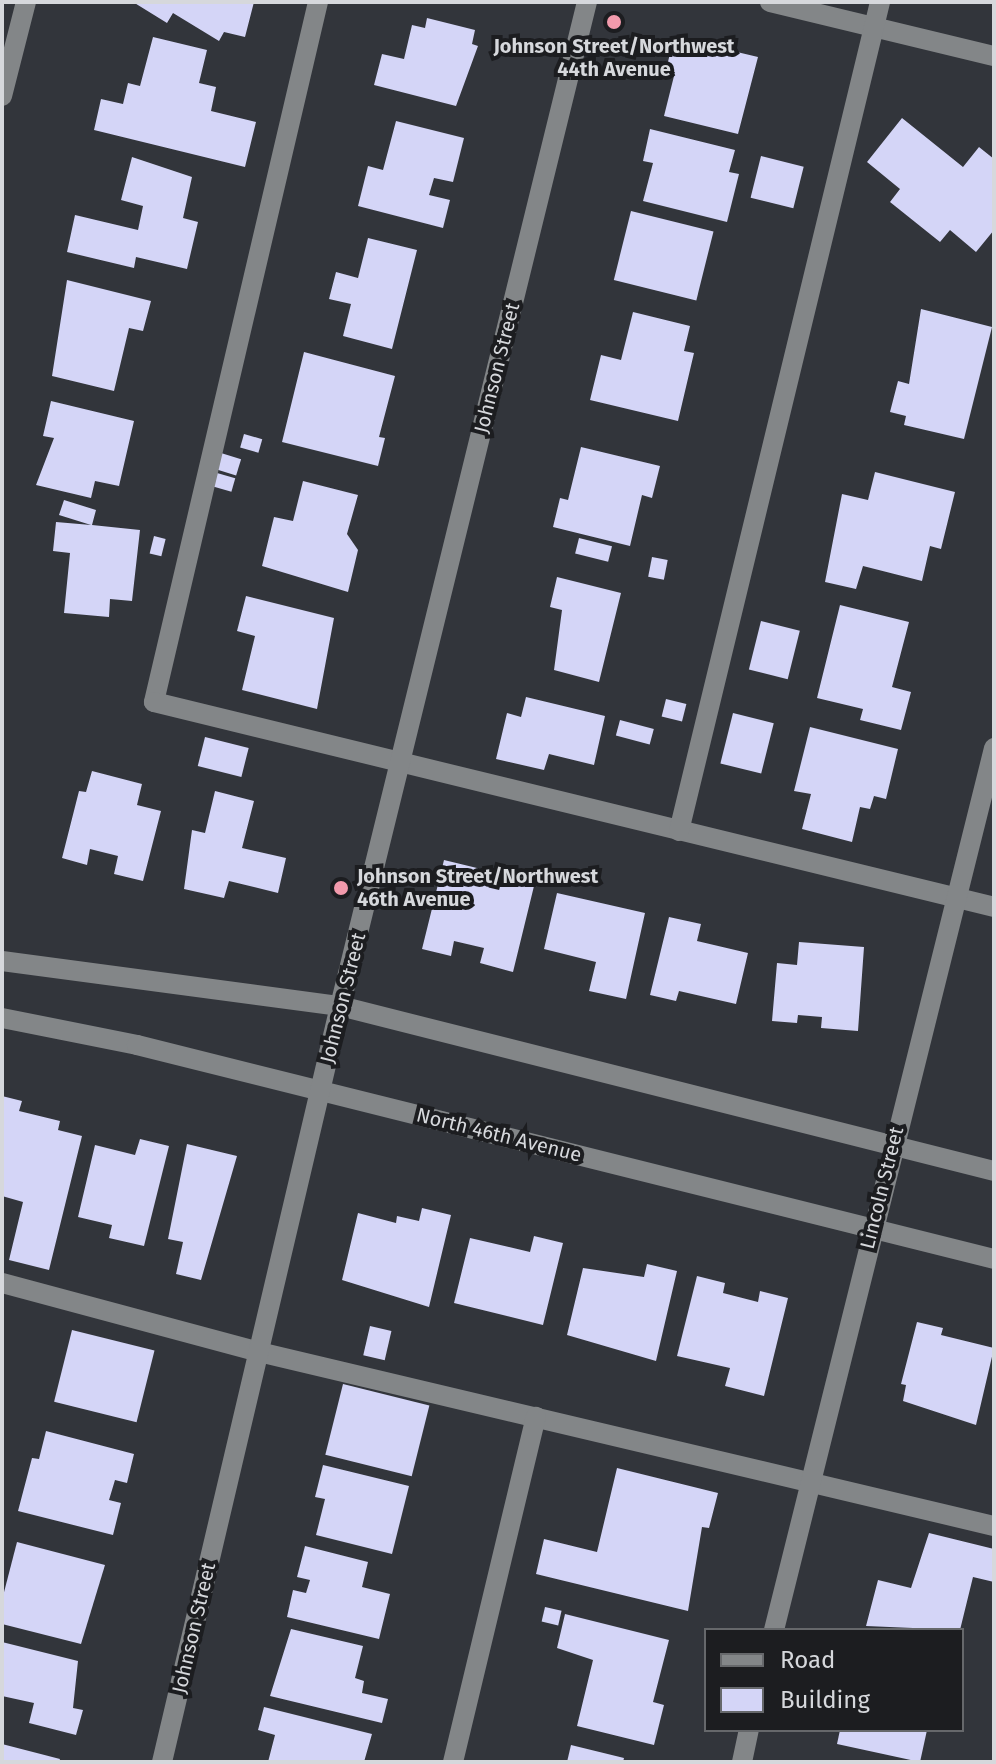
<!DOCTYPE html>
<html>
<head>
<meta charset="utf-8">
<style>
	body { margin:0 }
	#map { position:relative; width:996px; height:1764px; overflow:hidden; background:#32353b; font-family:"Fira Sans",sans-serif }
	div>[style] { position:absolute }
	.building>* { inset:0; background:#d4d5f7; transform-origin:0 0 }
	.minor>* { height:20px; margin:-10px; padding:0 10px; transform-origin:10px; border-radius:10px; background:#838688 }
	.dots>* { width:22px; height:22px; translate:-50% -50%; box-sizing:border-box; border:4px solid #1c1d20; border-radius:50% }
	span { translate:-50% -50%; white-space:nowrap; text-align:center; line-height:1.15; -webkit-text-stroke:8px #1c1d20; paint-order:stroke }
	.poi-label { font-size:20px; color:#d6d8dc; font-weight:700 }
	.left { translate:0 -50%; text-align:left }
	.street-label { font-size:20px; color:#d6d8dc }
	.frame { position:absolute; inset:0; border:4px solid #d6d8dc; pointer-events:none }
	.legend { position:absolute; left:704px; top:1628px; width:260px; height:104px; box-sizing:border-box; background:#1c1d20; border:2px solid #66686b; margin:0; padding:10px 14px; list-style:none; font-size:24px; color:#d6d8dc }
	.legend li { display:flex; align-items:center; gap:16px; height:40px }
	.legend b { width:40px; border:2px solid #66686b }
</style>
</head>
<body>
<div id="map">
	<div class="building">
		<div style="clip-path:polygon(133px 2px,254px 2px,245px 37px,224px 32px,219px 41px,173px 13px,167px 23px)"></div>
		<div style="clip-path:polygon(427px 18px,475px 30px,472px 44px,478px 46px,456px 106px,374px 85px,382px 54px,404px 59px,412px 25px,425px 28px)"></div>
		<div style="clip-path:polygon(153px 37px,207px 50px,199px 83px,216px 87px,211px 111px,256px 122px,245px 167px,94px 130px,101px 99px,123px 104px,128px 83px,140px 86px)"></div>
		<div style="clip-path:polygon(674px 37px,758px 57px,738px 134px,664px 116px,675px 72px,666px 70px)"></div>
		<div style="clip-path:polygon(902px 118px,963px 167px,979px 147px,994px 159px,994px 230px,976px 252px,950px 230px,940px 242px,890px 202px,900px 189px,867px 162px)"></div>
		<div style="clip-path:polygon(396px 121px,464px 138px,453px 182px,434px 178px,429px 195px,450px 200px,443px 228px,358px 206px,368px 166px,383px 170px)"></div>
		<div style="clip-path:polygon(650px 129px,735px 150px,729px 172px,739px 174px,727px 222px,643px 201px,653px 163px,643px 161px)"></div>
		<div style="left:761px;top:156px;width:44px;height:43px;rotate:14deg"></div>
		<div style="clip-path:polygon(132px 157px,192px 177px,183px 218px,198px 222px,187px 269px,136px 257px,134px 268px,67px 252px,75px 215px,138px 230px,143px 206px,121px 200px)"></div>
		<div style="left:631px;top:211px;width:85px;height:71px;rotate:14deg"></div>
		<div style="clip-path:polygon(368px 238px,417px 250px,392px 349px,343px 336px,351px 304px,329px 299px,336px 272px,358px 278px)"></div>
		<div style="clip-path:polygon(67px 280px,151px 301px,143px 331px,129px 328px,114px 391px,52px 376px)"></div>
		<div style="clip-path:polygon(921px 309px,992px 327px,964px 439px,904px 425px,906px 416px,890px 412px,898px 381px,909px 384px)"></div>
		<div style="clip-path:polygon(633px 312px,690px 326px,684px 351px,694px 353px,678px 421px,590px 400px,601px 355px,621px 360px)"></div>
		<div style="clip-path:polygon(304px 352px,395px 376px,379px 437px,385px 438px,378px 466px,282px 442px)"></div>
		<div style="clip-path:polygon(51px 401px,134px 421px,119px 486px,95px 481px,91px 498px,36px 485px,54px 438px,43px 436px)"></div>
		<div style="left:244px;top:434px;width:19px;height:14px;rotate:16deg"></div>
		<div style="clip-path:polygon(581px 447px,660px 466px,652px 498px,642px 495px,630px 546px,553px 527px,560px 498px,568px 500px)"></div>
		<div style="left:221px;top:453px;width:21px;height:17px;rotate:17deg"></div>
		<div style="clip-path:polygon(875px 472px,955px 492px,941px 549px,930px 546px,922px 581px,863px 566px,856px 589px,825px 582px,842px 494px,868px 500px)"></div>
		<div style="left:217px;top:473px;width:19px;height:14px;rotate:16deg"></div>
		<div style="clip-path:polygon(303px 481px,358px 495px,347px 534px,358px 550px,348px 592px,262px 566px,274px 517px,293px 521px)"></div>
		<div style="clip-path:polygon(64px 500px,96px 510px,92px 525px,140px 530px,132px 601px,110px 599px,109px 617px,64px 613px,70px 553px,53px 551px,56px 522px,91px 525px,59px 515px)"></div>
		<div style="left:154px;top:536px;width:12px;height:18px;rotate:14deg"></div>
		<div style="left:579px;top:538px;width:34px;height:16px;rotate:14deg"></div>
		<div style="left:652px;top:557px;width:16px;height:20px;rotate:11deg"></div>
		<div style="clip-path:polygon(557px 577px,621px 593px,599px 682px,554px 670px,562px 610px,550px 607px)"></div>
		<div style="clip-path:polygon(246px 596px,334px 618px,317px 709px,242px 690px,255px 636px,237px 631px)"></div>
		<div style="clip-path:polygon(840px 605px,909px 622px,892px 687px,911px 692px,901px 730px,860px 720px,863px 709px,817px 698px)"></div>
		<div style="left:761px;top:621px;width:40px;height:50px;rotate:14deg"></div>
		<div style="clip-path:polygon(526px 697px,605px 716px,594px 765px,549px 754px,544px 770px,496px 759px,507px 713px,521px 717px)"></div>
		<div style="left:666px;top:699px;width:21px;height:18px;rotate:14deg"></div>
		<div style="left:733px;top:713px;width:42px;height:52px;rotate:14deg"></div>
		<div style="left:620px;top:720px;width:35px;height:16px;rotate:15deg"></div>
		<div style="clip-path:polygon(810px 727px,898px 749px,886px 799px,874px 796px,870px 809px,860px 807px,852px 842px,802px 829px,811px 794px,794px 791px)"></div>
		<div style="left:205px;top:737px;width:45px;height:30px;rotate:14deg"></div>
		<div style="clip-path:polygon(92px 771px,142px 784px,137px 805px,161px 811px,143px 881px,114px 874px,118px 856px,90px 849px,87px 865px,62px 858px,79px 791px,86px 792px)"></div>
		<div style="clip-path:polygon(215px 791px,254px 801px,242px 848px,286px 858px,278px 893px,229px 881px,224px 898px,184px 889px,192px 830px,205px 833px)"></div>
		<div style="clip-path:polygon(444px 860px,535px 882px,513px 972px,480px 963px,484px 948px,454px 941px,451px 956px,422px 949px)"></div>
		<div style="clip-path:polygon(557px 893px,645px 913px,626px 999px,589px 991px,596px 962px,544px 949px)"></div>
		<div style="clip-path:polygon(669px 917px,701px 924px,697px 941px,748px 953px,736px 1004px,679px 991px,676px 1001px,650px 995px)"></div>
		<div style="clip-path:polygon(799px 942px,864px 947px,858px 1031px,821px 1028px,822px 1017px,798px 1015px,797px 1023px,772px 1021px,777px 963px,797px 965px)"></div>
		<div style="clip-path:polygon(2px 1096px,22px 1101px,19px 1111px,60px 1121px,58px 1130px,82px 1136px,49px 1270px,9px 1260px,23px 1202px,2px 1196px)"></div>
		<div style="clip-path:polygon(140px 1139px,169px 1146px,144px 1246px,109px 1238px,112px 1225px,78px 1217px,95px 1145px,135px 1155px)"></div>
		<div style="clip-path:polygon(187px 1144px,237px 1156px,201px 1280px,176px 1274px,183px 1242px,168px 1239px)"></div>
		<div style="clip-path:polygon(422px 1208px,451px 1215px,429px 1307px,342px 1280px,358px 1213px,396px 1223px,397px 1216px,419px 1221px)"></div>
		<div style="clip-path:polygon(534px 1236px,563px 1243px,543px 1325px,454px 1303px,470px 1238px,530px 1252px)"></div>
		<div style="clip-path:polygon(647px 1264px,677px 1271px,656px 1361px,567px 1335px,583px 1268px,644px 1277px)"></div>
		<div style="clip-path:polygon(697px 1276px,725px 1283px,723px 1293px,758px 1302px,760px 1291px,788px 1298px,764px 1396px,725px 1386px,730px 1368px,677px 1356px)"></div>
		<div style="clip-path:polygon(917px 1322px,943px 1328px,941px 1335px,994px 1348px,976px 1425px,903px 1401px,906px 1385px,901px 1384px)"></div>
		<div style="left:370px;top:1326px;width:22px;height:30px;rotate:13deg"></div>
		<div style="left:72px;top:1330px;width:85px;height:74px;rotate:14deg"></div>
		<div style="left:343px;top:1384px;width:89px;height:73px;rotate:14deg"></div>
		<div style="clip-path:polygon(46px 1431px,134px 1454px,127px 1483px,115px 1480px,109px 1500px,121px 1503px,113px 1535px,18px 1511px,32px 1458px,39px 1459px)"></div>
		<div style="clip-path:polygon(323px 1465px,409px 1486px,392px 1554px,316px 1535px,325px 1499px,315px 1497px)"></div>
		<div style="clip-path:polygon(617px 1468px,718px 1493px,709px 1528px,702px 1527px,688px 1611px,536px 1574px,544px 1539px,597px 1552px)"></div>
		<div style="clip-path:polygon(929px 1533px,994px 1549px,994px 1582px,973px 1577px,960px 1630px,866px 1626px,878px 1580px,911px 1588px)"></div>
		<div style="clip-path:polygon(17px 1542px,105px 1565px,81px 1644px,2px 1624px,2px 1600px)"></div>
		<div style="clip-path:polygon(305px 1546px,368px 1562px,362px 1587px,390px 1594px,379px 1639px,287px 1617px,293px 1590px,306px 1593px,310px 1580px,297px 1577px)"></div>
		<div style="left:545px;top:1607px;width:17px;height:15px;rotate:13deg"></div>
		<div style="clip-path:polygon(565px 1614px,669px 1640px,653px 1702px,664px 1705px,654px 1745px,577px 1726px,593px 1660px,557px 1648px)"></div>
		<div style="clip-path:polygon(291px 1629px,363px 1646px,355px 1678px,364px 1681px,362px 1693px,388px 1699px,382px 1723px,270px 1696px)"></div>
		<div style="clip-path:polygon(2px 1642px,78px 1661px,73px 1708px,83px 1710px,76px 1735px,29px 1723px,34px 1703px,2px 1696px)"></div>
		<div style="clip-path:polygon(264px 1707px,372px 1734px,364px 1762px,268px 1762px,275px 1735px,258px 1730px)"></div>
		<div style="clip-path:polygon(840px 1730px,927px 1730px,920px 1762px,837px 1744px)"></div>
		<div style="clip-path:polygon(2px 1744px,60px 1759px,59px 1762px,2px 1762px)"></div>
		<div style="clip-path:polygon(571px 1745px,624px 1758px,623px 1762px,567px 1762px)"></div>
	</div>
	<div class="minor">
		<div style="left:318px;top:2px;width:719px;rotate:103.19deg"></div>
		<div style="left:154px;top:702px;width:865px;rotate:13.71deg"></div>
		<div style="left:770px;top:2px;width:230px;rotate:13.6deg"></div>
		<div style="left:2px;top:96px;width:97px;rotate:-75.7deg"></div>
		<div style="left:679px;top:831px;width:853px;rotate:-76.37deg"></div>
		<div style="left:2px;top:961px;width:341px;rotate:7.6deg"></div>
		<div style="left:340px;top:1006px;width:674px;rotate:14.16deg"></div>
		<div style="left:2px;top:1018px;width:138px;rotate:11.3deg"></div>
		<div style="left:137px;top:1045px;width:883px;rotate:14.02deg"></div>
		<div style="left:2px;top:1283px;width:266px;rotate:15deg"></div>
		<div style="left:259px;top:1352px;width:755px;rotate:13.32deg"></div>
		<div style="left:774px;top:1630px;width:909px;rotate:-75.99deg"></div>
		<div style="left:162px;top:1762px;width:777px;rotate:-76.75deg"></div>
		<div style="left:340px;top:1006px;width:1034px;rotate:-76.18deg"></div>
		<div style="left:453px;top:1762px;width:355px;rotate:-76.5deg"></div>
		<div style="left:742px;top:1762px;width:33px;rotate:-78deg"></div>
	</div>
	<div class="dots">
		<div style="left:614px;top:22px;background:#f29aac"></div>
		<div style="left:341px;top:888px;background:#f29aac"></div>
	</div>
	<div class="poi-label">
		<span style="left:614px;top:58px">Johnson Street/Northwest<br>44th Avenue</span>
		<span class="left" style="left:357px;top:888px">Johnson Street/Northwest<br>46th Avenue</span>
	</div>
	<div class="street-label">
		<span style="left:497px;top:368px;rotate:-76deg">Johnson Street</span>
		<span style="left:343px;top:998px;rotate:-76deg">Johnson Street</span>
		<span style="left:499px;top:1135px;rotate:14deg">North 46th Avenue</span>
		<span style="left:882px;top:1188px;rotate:-76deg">Lincoln Street</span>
		<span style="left:194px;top:1628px;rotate:-77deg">Johnson Street</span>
	</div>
	<div class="frame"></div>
	<ul class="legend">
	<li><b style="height:10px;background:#838688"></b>Road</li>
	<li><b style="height:22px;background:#d4d5f7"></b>Building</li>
	</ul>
</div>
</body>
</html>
